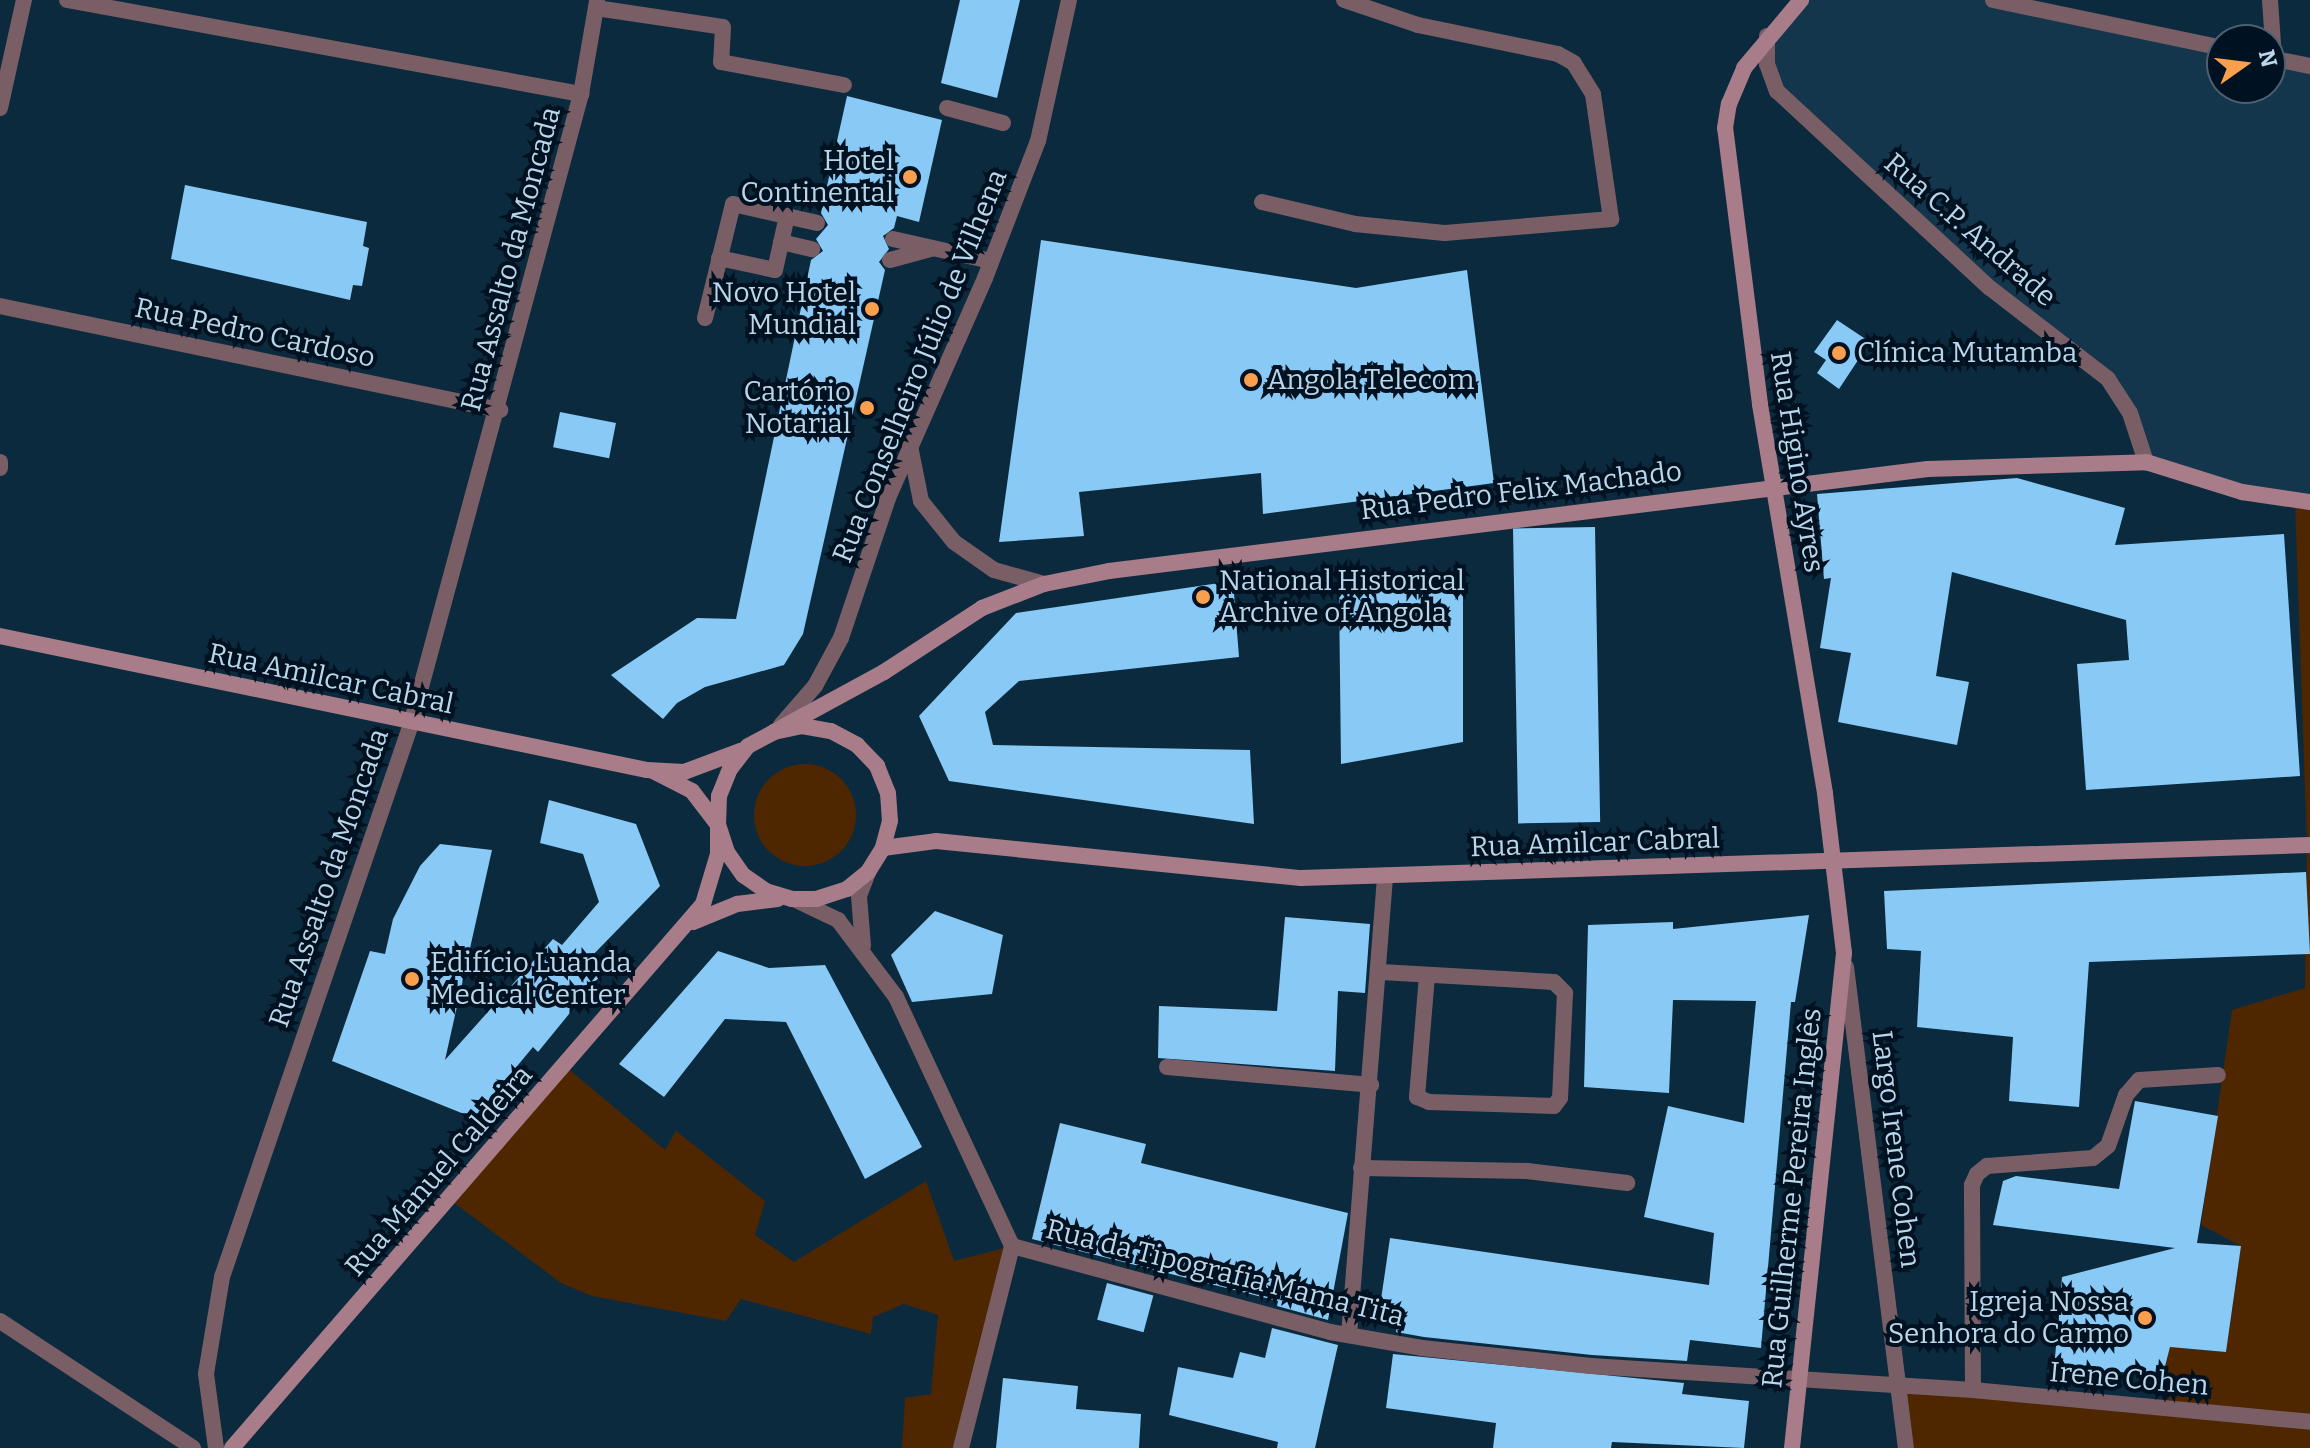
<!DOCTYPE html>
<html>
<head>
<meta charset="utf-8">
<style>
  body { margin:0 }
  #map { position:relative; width:2310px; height:1448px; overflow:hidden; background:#0c2a3d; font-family:Bitter,serif }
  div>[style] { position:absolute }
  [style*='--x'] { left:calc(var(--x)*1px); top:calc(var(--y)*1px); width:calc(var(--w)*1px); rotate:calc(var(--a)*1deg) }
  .built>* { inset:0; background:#13364c }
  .green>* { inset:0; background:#4e2700 }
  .round { border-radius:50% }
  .building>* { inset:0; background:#88c9f6; transform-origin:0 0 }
  .lane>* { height:16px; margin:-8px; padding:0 8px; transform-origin:8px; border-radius:8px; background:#7a5e66 }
  .street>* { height:16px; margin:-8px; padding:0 8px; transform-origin:8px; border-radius:8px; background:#7a5e66 }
  .secondary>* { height:16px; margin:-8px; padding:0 8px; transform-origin:8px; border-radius:8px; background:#a87d89 }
  .dots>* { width:22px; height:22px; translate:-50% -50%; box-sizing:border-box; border:4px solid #001221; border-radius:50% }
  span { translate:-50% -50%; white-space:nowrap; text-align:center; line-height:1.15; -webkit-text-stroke:8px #001221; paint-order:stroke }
  .poi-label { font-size:28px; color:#bad6eb }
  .right { translate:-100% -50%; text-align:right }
  .left { translate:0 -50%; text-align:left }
  .street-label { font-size:28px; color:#bad6eb }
  .north { position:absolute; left:2206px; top:24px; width:80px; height:80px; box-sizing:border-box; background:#001221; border:2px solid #4a6072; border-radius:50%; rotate:76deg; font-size:22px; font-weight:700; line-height:32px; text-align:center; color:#bad6eb }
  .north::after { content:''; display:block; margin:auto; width:28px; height:36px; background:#fa9f4e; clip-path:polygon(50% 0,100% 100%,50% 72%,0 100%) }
</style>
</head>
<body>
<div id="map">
  <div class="built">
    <i style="clip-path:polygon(1802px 0,1993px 0,2222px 48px,2222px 88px,2270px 88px,2270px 58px,2310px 66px,2310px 502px,2146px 462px,2122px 395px,1990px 288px,1777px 91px,1767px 36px)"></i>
  </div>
  <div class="green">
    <i style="clip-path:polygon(2295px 502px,2310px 502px,2310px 1448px,1906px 1448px,1899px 1388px,2168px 1408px,2163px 1374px,2170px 1347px,2226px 1352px,2241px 1246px,2201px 1225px,2232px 1010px,2305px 988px,2307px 845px)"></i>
    <i class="round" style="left:754px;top:764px;width:102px;height:102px"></i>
    <i style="clip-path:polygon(565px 1066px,665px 1150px,676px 1131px,765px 1201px,755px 1235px,794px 1262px,926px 1181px,954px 1261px,1012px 1246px,961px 1448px,902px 1448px,905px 1398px,931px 1394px,938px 1315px,904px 1304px,873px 1317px,871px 1334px,741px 1299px,726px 1321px,592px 1296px,561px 1283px,449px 1199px)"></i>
  </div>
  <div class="building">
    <i style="clip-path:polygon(960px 0,1020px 0,997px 98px,941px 83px)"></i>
    <i style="clip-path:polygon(847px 96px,942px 120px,919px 222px,897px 216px,894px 228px,883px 236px,889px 249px,879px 262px,885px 270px,803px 634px,784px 665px,705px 687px,677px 703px,663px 719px,611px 675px,697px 618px,736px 619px,811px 260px,823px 251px,816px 239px,828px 225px,821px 213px)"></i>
    <i style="clip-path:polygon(185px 185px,367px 222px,363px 246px,369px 248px,362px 286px,353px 285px,350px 300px,171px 259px)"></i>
    <i style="clip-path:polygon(1041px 240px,1356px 288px,1467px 270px,1494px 483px,1263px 514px,1261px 473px,1079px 492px,1084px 536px,999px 542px)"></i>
    <i style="clip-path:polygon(1837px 320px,1870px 342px,1839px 389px,1817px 373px,1826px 360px,1814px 352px)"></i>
    <i style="left:560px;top:412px;width:57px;height:36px;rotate:11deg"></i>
    <i style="clip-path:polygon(2017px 478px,2125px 508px,2115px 545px,2284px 534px,2300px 776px,2086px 790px,2077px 664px,2129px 660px,2126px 620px,1952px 572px,1936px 676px,1969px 682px,1957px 745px,1838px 722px,1851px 653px,1820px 648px,1831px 578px,1824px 579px,1817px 494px)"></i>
    <i style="left:1595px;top:527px;width:295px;height:82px;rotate:89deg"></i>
    <i style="clip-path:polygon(1233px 581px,1239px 657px,1019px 681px,985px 712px,993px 745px,1250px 750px,1254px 824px,949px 781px,919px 716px,1016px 613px)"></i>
    <i style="clip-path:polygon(1463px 587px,1463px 742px,1341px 764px,1339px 591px)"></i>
    <i style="clip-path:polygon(549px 800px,636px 824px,660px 886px,588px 960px,605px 970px,538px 1052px,533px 1047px,474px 1118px,332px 1061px,370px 951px,385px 954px,393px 919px,420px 866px,440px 844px,492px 850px,445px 1060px,553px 939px,562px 945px,599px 902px,583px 854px,540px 843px)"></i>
    <i style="clip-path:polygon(2306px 872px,2310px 954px,2089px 962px,2079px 1107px,2009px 1101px,2013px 1037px,1917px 1027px,1921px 951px,1887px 949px,1884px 891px)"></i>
    <i style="clip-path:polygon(935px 911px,1003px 935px,992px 994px,912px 1002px,891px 955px)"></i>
    <i style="clip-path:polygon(1809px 915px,1795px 1002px,1791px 1002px,1761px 1348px,1690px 1340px,1687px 1361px,1592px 1355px,1424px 1337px,1396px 1332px,1397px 1323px,1378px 1320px,1390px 1238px,1709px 1285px,1714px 1233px,1644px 1217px,1668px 1106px,1744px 1123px,1756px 1001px,1673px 1000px,1669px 1093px,1584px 1087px,1588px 925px,1673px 922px,1673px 929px)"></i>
    <i style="clip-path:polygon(1285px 917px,1370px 924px,1365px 993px,1338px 991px,1335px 1071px,1158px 1058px,1159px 1006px,1277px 1011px)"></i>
    <i style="clip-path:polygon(718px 951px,769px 968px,825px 965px,922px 1147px,865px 1179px,786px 1022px,725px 1019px,664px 1097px,619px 1064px)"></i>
    <i style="clip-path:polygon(2135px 1101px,2218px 1116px,2197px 1243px,2241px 1246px,2226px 1352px,2170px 1347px,2163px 1374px,2054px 1369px,2062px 1277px,2175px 1248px,1993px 1225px,2003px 1181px,2016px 1176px,2119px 1189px)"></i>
    <i style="clip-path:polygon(1060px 1123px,1146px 1144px,1141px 1163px,1348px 1213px,1328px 1320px,1277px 1306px,1278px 1301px,1032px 1239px)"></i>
    <i style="left:1107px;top:1283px;width:48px;height:38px;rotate:15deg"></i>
    <i style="clip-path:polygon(1272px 1328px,1338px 1345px,1315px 1448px,1277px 1448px,1278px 1442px,1169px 1415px,1178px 1367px,1233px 1378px,1240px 1352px,1265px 1358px)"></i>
    <i style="clip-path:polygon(1393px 1354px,1684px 1383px,1682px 1394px,1749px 1401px,1744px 1448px,1612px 1442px,1611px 1448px,1493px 1448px,1496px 1423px,1386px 1408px)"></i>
    <i style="clip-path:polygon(1003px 1378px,1078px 1386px,1076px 1409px,1141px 1414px,1139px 1448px,996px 1448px)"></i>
  </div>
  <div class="lane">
    <i style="--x:596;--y:8;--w:128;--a:8.5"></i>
    <i style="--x:723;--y:27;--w:35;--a:93"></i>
    <i style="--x:721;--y:62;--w:125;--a:10.6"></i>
    <i style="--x:581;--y:94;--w:94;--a:-80.2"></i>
    <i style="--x:947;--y:108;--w:58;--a:15"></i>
    <i style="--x:1262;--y:202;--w:96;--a:13.3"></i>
    <i style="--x:1355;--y:224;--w:90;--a:5.7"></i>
    <i style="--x:1445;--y:233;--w:167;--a:-4.8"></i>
    <i style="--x:1611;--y:219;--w:126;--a:-98.2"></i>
    <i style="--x:1593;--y:94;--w:36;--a:-122"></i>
    <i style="--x:1574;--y:63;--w:18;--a:-151"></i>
    <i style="--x:1558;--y:54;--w:143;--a:-168.3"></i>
    <i style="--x:1418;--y:25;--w:78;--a:-161.3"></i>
    <i style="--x:893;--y:239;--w:100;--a:12.7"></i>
    <i style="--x:781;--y:242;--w:32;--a:13"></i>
    <i style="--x:719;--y:258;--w:57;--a:12.1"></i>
    <i style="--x:775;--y:270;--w:55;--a:-77.5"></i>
    <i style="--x:890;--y:260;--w:42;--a:-15"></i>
    <i style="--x:705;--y:318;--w:117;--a:-76.2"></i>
    <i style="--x:733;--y:204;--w:86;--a:12.7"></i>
    <i style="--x:910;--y:446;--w:56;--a:78.7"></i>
    <i style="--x:921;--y:501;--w:53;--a:51.2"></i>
    <i style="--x:954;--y:542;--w:49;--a:35"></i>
    <i style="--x:994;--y:570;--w:52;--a:15.6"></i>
    <i style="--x:0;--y:462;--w:6;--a:90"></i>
    <i style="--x:1381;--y:972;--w:173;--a:3.3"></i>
    <i style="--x:1554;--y:982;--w:16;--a:45"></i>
    <i style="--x:1565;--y:993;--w:105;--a:92.7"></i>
    <i style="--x:1560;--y:1098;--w:10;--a:127"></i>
    <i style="--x:1554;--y:1106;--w:125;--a:-178.2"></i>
    <i style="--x:1429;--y:1102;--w:13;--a:-157"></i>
    <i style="--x:1417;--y:1097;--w:121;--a:-85.3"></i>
    <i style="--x:1167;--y:1067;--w:205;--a:5"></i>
    <i style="--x:1361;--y:1168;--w:166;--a:1"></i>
    <i style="--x:1527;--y:1171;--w:101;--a:6.8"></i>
    <i style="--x:1349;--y:1335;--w:461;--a:-85.5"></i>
    <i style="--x:1973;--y:1390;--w:205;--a:-90.3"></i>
    <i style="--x:1972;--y:1185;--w:12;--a:-66"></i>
    <i style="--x:1977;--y:1174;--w:13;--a:-39"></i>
    <i style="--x:1987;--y:1166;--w:106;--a:-4.3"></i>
    <i style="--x:2093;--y:1158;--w:19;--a:-39"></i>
    <i style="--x:2108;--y:1146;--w:54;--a:-70.6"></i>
    <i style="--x:2126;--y:1095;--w:20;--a:-49"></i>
    <i style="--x:2139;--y:1080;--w:79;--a:-3.6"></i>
  </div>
  <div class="street">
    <i style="--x:67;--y:0;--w:523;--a:10.36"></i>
    <i style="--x:581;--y:94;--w:653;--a:105.1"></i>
    <i style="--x:411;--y:724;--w:584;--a:108.87"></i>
    <i style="--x:222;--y:1277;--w:98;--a:99.4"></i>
    <i style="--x:206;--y:1374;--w:75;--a:82.3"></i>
    <i style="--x:1993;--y:0;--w:234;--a:11.8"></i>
    <i style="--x:2270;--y:0;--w:59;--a:86.1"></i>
    <i style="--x:1767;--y:36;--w:28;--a:90"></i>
    <i style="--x:1767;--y:64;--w:29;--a:70"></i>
    <i style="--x:1777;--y:91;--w:290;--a:42.8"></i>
    <i style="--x:1990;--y:288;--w:149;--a:37.6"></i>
    <i style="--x:2108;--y:379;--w:40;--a:57.1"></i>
    <i style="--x:2130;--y:413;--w:52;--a:71.9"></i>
    <i style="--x:2270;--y:58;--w:41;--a:11.3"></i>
    <i style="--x:0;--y:108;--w:111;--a:-77.5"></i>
    <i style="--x:0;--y:306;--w:511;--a:11.75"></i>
    <i style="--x:781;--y:725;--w:52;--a:-48.9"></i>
    <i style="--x:815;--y:686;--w:55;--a:-61.6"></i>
    <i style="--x:841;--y:638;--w:148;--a:-71.4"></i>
    <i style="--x:888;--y:498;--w:240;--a:-66.2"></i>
    <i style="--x:985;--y:278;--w:147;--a:-68.9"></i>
    <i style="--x:1038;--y:141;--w:144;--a:-77.6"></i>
    <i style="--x:796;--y:900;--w:47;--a:25.5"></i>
    <i style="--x:838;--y:920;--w:96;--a:53"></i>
    <i style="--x:896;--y:997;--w:275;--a:65"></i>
    <i style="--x:863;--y:946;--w:50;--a:-94.6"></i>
    <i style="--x:859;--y:896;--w:26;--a:-69"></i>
    <i style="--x:1846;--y:967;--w:485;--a:82.9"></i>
    <i style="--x:1012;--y:1246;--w:329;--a:15.1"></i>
    <i style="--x:1330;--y:1332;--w:93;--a:9.9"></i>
    <i style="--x:1422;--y:1348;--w:170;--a:6.1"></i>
    <i style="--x:1591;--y:1366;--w:383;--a:3.6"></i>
    <i style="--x:1973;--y:1390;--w:339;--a:5.4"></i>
    <i style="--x:0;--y:1321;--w:231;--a:33.3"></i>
    <i style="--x:961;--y:1448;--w:208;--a:-75.8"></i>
  </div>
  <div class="secondary">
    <i style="--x:0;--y:636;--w:661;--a:11.7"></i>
    <i style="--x:647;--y:770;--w:37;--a:3"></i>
    <i style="--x:684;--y:772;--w:60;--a:-20.6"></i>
    <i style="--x:774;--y:732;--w:29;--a:-12"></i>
    <i style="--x:802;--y:726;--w:29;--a:10"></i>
    <i style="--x:831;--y:731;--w:30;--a:28"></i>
    <i style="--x:857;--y:745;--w:29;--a:46"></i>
    <i style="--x:877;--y:766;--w:29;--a:68"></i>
    <i style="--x:888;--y:793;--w:28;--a:86"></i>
    <i style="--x:890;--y:821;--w:28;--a:105"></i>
    <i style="--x:883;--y:848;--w:28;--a:122"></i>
    <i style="--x:868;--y:872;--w:27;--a:141"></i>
    <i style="--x:847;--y:889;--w:32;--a:162"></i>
    <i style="--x:817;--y:899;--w:25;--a:180"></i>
    <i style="--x:792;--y:899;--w:27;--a:-163"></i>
    <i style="--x:766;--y:891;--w:28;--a:-145"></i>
    <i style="--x:743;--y:875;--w:28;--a:-125"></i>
    <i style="--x:727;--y:852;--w:28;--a:-108"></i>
    <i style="--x:718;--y:825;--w:29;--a:-88"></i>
    <i style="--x:719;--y:796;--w:29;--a:-68"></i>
    <i style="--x:730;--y:769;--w:29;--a:-52"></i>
    <i style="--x:748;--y:746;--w:30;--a:-28"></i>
    <i style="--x:774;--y:732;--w:35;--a:-29"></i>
    <i style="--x:805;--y:715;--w:90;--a:-28.6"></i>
    <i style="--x:884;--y:672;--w:117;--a:-33.1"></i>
    <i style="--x:982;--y:608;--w:66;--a:-21.2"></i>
    <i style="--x:1044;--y:584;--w:66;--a:-11.3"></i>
    <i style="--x:1109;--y:571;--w:825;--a:-7.1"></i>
    <i style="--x:1928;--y:469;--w:218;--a:-1.8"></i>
    <i style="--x:2146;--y:462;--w:101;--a:17.4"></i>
    <i style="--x:2242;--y:492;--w:69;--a:8.4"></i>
    <i style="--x:883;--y:848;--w:53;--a:-7.5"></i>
    <i style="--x:936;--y:841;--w:367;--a:5.8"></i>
    <i style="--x:1301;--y:878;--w:1010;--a:-1.87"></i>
    <i style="--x:693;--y:922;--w:48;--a:-22.2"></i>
    <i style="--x:737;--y:904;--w:41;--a:-7"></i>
    <i style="--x:232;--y:1448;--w:720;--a:-49.11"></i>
    <i style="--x:703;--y:904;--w:52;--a:-73.3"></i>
    <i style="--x:718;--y:854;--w:29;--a:-90"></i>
    <i style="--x:718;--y:825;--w:43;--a:-127.4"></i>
    <i style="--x:692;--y:791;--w:44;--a:-152.9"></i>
    <i style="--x:1792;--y:1448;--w:498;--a:-84"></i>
    <i style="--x:1844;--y:953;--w:161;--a:-96.8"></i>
    <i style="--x:1825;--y:793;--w:394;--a:-99.5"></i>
    <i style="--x:1760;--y:404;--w:278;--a:-97.2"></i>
    <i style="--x:1725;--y:128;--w:24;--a:-81"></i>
    <i style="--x:1729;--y:104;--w:39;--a:-67"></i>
    <i style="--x:1744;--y:68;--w:89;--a:-50"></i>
  </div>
  <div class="dots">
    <i style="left:910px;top:177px;background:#fa9f4e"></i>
    <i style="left:872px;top:309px;background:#fa9f4e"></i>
    <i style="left:1839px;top:353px;background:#fa9f4e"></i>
    <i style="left:1251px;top:380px;background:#fa9f4e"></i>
    <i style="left:867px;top:408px;background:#fa9f4e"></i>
    <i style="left:1203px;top:597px;background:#fa9f4e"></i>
    <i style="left:412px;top:979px;background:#fa9f4e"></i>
    <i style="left:2145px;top:1318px;background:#fa9f4e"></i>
  </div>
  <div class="poi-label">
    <span class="right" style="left:894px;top:177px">Hotel<br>Continental</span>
    <span class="right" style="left:856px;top:309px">Novo Hotel<br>Mundial</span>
    <span class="left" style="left:1857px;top:353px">Clínica Mutamba</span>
    <span class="left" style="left:1267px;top:380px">Angola Telecom</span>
    <span class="right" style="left:851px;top:408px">Cartório<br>Notarial</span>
    <span class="left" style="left:1219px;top:597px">National Historical<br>Archive of Angola</span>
    <span class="left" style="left:430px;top:979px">Edifício Luanda<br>Medical Center</span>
    <span class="right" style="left:2129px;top:1318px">Igreja Nossa<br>Senhora do Carmo</span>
  </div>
  <div class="street-label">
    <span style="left:1970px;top:230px;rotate:41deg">Rua C.P. Andrade</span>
    <span style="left:511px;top:259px;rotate:-75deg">Rua Assalto da Moncada</span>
    <span style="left:255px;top:333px;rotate:12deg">Rua Pedro Cardoso</span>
    <span style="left:920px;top:366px;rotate:-68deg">Rua Conselheiro Júlio de Vilhena</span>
    <span style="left:1797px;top:462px;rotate:81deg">Rua Higino Ayres</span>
    <span style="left:1521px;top:491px;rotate:-7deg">Rua Pedro Felix Machado</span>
    <span style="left:331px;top:679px;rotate:12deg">Rua Amilcar Cabral</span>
    <span style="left:1595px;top:843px;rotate:-2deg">Rua Amilcar Cabral</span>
    <span style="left:329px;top:878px;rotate:-71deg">Rua Assalto da Moncada</span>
    <span style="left:1896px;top:1149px;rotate:83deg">Largo Irene Cohen</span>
    <span style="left:439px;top:1171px;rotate:-49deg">Rua Manuel Caldeira</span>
    <span style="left:1792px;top:1198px;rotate:-84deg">Rua Guilherme Pereira Inglês</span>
    <span style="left:1225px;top:1273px;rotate:14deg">Rua da Tipografia Mama Tita</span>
    <span style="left:2129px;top:1379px;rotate:5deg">Irene Cohen</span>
  </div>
  <div class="north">N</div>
</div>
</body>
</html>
